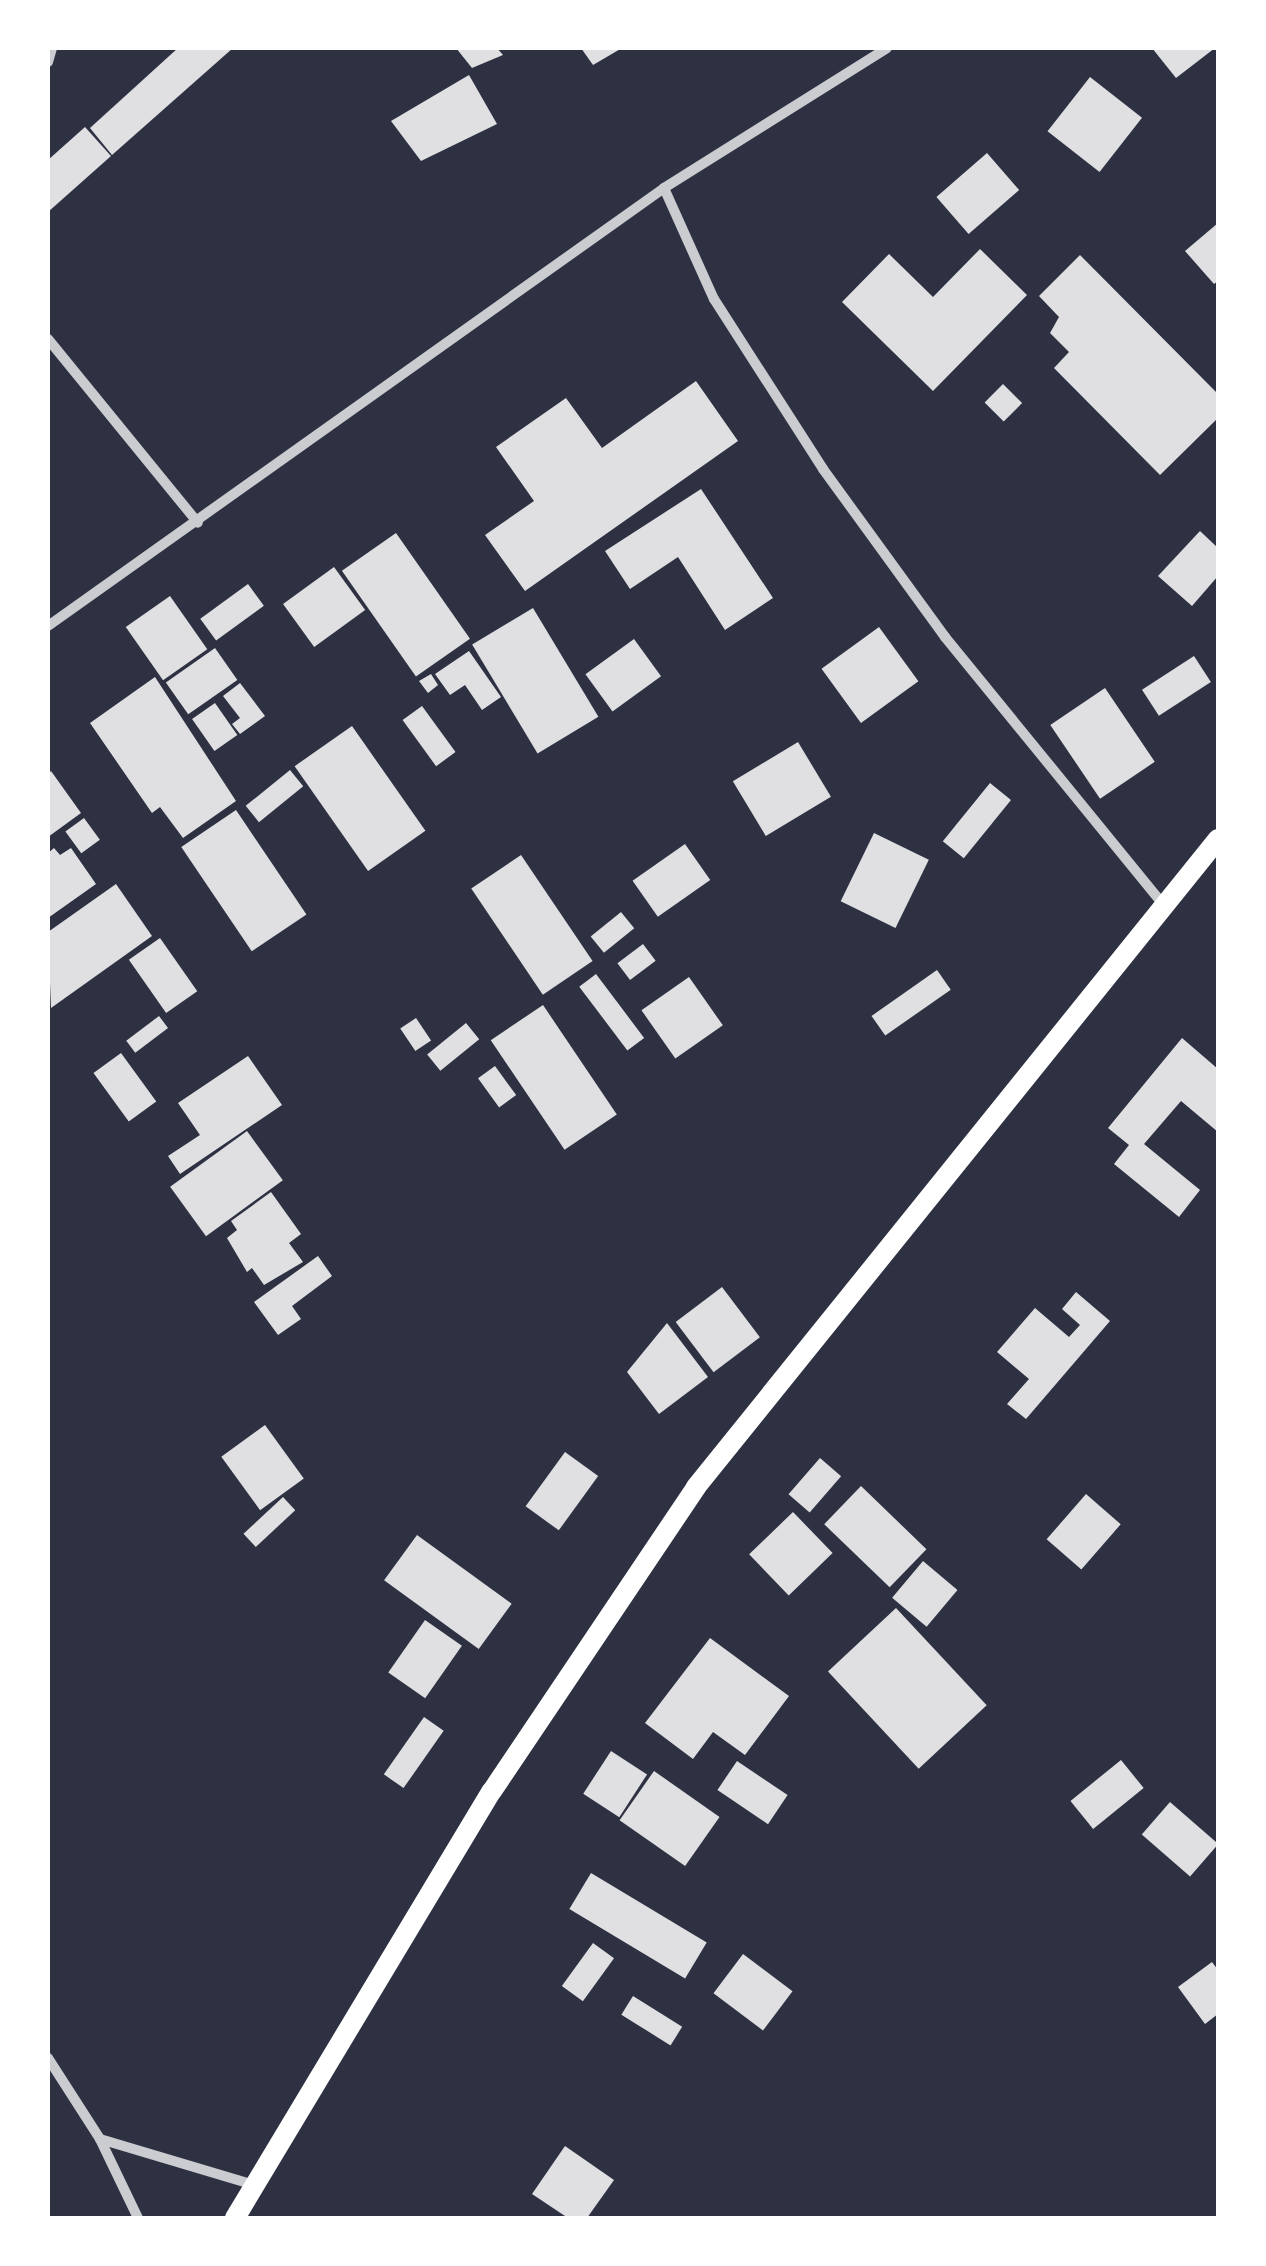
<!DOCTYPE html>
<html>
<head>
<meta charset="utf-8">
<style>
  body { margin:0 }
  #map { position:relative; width:1266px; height:2266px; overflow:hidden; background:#2d3142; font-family:"Nunito Sans",sans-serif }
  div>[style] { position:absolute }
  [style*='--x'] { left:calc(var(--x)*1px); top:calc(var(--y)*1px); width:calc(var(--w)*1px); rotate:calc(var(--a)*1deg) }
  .building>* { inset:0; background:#e0e0e3; transform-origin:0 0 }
  .minor>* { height:10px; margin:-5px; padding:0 5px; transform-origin:5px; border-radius:5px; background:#caccd0 }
  .secondary>* { height:20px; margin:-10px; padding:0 10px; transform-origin:10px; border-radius:10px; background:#fff }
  span { translate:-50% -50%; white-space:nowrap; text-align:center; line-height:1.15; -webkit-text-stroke:10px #fff; paint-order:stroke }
  .frame { position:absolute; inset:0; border:50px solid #fff; pointer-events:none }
</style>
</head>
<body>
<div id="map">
  <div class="building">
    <i style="clip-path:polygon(178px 48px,233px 48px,112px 155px,90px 128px)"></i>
    <i style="clip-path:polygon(456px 48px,497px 48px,503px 55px,472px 68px)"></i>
    <i style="clip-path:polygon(581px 48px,622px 48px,593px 65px)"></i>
    <i style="clip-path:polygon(1152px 48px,1215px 48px,1176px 78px)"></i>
    <i style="clip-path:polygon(469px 75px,497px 124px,421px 161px,391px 121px)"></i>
    <i style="left:1090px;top:77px;width:66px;height:69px;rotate:38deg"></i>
    <i style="clip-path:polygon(85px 127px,111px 156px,48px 212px,48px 160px)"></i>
    <i style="left:987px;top:153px;width:49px;height:67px;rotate:49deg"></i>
    <i style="clip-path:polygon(1218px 223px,1218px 281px,1214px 284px,1185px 251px)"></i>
    <i style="clip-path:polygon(980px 249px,1027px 295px,933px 391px,842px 302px,889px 254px,933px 297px)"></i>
    <i style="clip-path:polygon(1080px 255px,1218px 394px,1218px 418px,1160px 475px,1054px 368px,1069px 352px,1050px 333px,1059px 317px,1039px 296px)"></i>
    <i style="clip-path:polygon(696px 381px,738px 441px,525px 591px,485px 535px,534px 501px,496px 447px,566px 398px,602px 448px)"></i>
    <i style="left:1003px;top:384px;width:27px;height:26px;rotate:45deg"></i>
    <i style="clip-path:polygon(701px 489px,773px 598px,725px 630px,678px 557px,630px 589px,605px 551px)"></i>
    <i style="clip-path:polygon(1200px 531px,1218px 548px,1218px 576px,1192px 606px,1158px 576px)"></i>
    <i style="left:396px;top:533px;width:129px;height:66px;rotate:55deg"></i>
    <i style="left:334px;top:567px;width:53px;height:63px;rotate:54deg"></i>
    <i style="left:248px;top:584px;width:27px;height:59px;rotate:54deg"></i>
    <i style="left:170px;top:596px;width:65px;height:54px;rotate:55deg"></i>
    <i style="left:533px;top:608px;width:127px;height:71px;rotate:59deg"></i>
    <i style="left:879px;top:627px;width:67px;height:71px;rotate:54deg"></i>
    <i style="left:634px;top:639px;width:46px;height:60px;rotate:54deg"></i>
    <i style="left:215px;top:648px;width:39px;height:60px;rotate:55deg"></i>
    <i style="clip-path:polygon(469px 651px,501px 697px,482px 710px,465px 685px,450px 695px,435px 674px)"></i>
    <i style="left:1194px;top:656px;width:31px;height:62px;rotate:57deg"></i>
    <i style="clip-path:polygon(431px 674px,438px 685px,428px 693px,419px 681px)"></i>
    <i style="clip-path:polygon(155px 677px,236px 801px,183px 838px,160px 807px,152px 813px,90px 723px)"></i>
    <i style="clip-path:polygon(240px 683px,265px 716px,240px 734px,232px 724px,240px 718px,223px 696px)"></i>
    <i style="left:1105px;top:688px;width:89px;height:66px;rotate:56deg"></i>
    <i style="left:215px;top:703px;width:39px;height:28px;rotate:55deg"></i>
    <i style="left:422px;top:706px;width:57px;height:24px;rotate:54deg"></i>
    <i style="left:352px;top:726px;width:128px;height:70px;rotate:55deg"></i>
    <i style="left:798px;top:742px;width:64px;height:76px;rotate:59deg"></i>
    <i style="left:290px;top:770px;width:21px;height:57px;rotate:51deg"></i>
    <i style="clip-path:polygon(51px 771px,81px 813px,48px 837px,48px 774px)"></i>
    <i style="left:990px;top:783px;width:27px;height:75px;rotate:39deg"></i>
    <i style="left:236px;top:810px;width:126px;height:66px;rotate:56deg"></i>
    <i style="left:84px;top:818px;width:27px;height:23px;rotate:54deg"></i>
    <i style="left:874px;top:833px;width:61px;height:76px;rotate:26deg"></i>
    <i style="left:685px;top:844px;width:44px;height:64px;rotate:55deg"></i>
    <i style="clip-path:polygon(54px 848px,60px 855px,71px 848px,96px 884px,48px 918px,48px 853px)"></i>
    <i style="left:521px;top:855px;width:128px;height:60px;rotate:56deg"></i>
    <i style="clip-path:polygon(116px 884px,152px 936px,51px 1008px,48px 932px)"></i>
    <i style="left:621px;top:912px;width:21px;height:39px;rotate:51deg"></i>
    <i style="left:160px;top:938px;width:65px;height:38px;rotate:55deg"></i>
    <i style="left:643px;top:944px;width:21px;height:32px;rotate:53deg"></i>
    <i style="left:937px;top:970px;width:24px;height:80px;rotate:55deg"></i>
    <i style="left:596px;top:974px;width:80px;height:21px;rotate:53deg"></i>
    <i style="left:689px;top:977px;width:59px;height:58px;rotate:55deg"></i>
    <i style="left:543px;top:1005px;width:132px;height:63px;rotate:56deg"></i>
    <i style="left:159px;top:1016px;width:15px;height:41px;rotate:53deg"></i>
    <i style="left:416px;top:1018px;width:27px;height:19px;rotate:56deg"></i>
    <i style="left:466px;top:1023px;width:21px;height:50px;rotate:51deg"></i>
    <i style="clip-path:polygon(1182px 1038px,1218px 1069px,1218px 1132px,1181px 1101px,1144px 1144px,1200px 1190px,1179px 1217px,1114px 1164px,1129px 1145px,1108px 1128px)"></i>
    <i style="left:121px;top:1053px;width:60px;height:34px;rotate:54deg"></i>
    <i style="clip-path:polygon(248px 1056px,282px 1105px,180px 1174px,168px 1156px,200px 1135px,178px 1103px)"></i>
    <i style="left:495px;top:1066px;width:36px;height:21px;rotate:54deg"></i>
    <i style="left:247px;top:1131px;width:61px;height:95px;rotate:54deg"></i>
    <i style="clip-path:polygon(271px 1192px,301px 1234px,289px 1243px,303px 1262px,264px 1285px,252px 1268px,247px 1272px,227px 1238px,237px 1230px,231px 1221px)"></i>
    <i style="clip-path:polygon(318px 1256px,332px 1276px,292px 1306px,301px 1319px,278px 1335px,254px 1302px)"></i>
    <i style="left:722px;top:1287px;width:63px;height:58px;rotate:53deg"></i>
    <i style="clip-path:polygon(1076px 1292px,1110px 1321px,1026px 1419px,1007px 1404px,1029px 1379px,997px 1352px,1035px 1308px,1069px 1337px,1080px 1325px,1062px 1309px)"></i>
    <i style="clip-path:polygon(667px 1323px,708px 1377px,659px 1414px,627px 1372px)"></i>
    <i style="left:265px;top:1425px;width:66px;height:54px;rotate:54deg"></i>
    <i style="left:565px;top:1452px;width:41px;height:67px;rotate:36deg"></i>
    <i style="left:820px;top:1458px;width:28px;height:48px;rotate:41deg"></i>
    <i style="left:861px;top:1486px;width:91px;height:53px;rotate:44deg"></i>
    <i style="left:1086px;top:1494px;width:46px;height:60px;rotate:41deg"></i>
    <i style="left:283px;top:1497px;width:18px;height:54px;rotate:47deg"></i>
    <i style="left:793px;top:1512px;width:57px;height:61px;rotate:46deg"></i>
    <i style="left:417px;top:1535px;width:117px;height:56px;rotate:36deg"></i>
    <i style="left:923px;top:1561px;width:45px;height:48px;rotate:40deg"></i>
    <i style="left:896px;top:1608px;width:133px;height:93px;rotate:47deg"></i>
    <i style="left:425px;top:1620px;width:45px;height:64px;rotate:35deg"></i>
    <i style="clip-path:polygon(710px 1638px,789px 1696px,745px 1755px,713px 1732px,693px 1759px,645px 1723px)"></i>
    <i style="left:424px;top:1717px;width:24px;height:70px;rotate:35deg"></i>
    <i style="left:611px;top:1751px;width:43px;height:51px;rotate:33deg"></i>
    <i style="left:1121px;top:1760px;width:36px;height:65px;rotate:51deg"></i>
    <i style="left:737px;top:1761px;width:61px;height:35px;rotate:34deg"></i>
    <i style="left:654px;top:1771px;width:80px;height:60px;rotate:35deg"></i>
    <i style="left:1170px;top:1802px;width:64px;height:43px;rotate:41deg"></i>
    <i style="left:591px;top:1873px;width:135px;height:42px;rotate:31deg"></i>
    <i style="left:593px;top:1943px;width:26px;height:53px;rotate:36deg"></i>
    <i style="left:743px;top:1954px;width:62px;height:49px;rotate:37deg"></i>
    <i style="clip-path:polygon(1212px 1962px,1218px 1970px,1218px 2014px,1205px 2024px,1178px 1987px)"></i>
    <i style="left:633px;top:1996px;width:58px;height:22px;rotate:32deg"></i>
    <i style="clip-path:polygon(565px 2146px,614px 2180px,587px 2218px,568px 2218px,532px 2194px)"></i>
  </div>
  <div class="minor">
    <i style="--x:48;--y:62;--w:15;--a:-74"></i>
    <i style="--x:664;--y:188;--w:122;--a:65.8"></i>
    <i style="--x:714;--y:299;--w:202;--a:57.3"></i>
    <i style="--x:823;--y:469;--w:208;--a:54"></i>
    <i style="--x:945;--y:637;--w:345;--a:50.8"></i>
    <i style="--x:48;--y:339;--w:237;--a:50.8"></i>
    <i style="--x:48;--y:626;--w:756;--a:-35.41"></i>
    <i style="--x:664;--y:188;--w:263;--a:-32.1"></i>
    <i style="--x:48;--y:2058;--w:96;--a:57.3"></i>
    <i style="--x:100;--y:2139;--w:88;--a:64.3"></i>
    <i style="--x:100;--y:2139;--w:161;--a:16.6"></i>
  </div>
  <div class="secondary">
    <i style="--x:235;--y:2218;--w:498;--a:-59"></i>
    <i style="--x:492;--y:1791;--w:366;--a:-56.1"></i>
    <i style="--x:696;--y:1487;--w:832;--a:-51.15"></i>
  </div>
  <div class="frame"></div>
</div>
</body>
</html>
